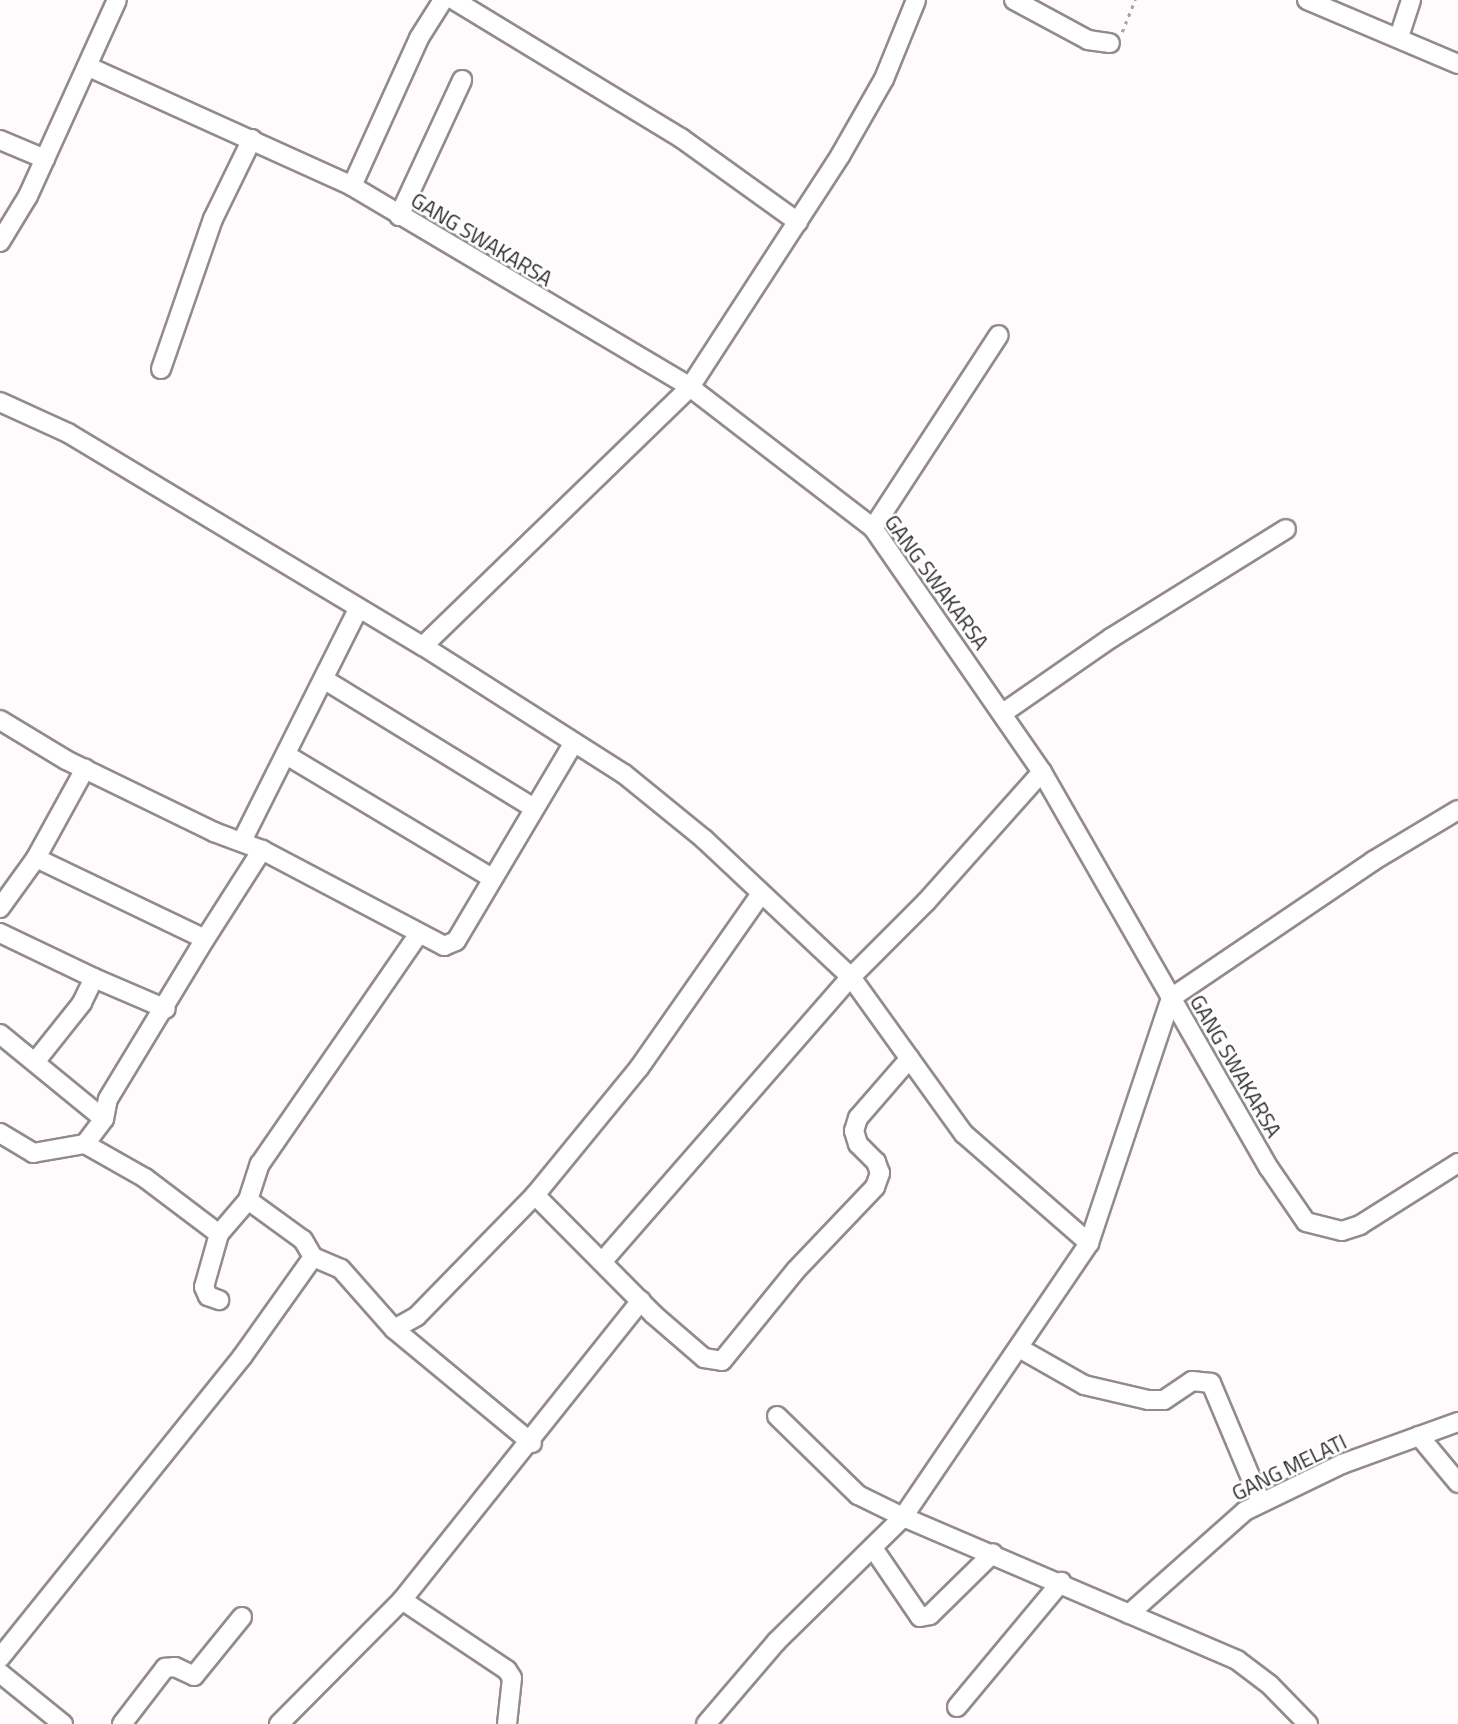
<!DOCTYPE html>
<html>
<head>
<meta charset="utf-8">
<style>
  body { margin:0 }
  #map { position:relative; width:1458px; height:1724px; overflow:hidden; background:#fffafb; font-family:"Titillium Web",sans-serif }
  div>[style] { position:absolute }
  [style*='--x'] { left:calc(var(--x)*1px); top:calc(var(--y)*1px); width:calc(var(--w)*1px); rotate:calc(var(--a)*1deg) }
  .path>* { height:2.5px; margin-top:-1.25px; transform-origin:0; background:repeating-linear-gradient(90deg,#a7a3a4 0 3.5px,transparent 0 8.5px) }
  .roads { filter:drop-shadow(2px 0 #928b8c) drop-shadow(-2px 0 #928b8c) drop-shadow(0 2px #928b8c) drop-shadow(0 -2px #928b8c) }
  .minor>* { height:18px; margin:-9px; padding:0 9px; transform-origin:9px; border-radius:9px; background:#fff }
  span { translate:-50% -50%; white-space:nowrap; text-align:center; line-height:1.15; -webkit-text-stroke:5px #fff; paint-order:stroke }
  .street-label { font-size:21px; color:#2d2a2b }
</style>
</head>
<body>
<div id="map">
  <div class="path">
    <i style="--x:1122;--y:32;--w:35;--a:-68"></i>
  </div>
  <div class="roads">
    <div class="minor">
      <i style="--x:454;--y:0;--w:266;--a:31.3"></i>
      <i style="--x:681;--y:138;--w:144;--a:35.7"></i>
      <i style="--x:1014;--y:0;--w:84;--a:28.4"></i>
      <i style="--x:1088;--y:40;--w:22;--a:8"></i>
      <i style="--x:1307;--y:0;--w:164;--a:23"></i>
      <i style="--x:1399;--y:37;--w:39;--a:-72"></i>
      <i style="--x:89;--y:67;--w:289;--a:24.3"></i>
      <i style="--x:352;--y:186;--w:393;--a:30.7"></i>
      <i style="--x:690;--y:387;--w:231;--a:37.6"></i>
      <i style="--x:873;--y:528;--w:297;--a:55.3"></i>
      <i style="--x:1042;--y:772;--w:456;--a:60.2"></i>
      <i style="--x:1269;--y:1168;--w:65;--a:55.6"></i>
      <i style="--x:1306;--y:1222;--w:37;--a:14"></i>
      <i style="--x:1342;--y:1231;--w:19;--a:-18"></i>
      <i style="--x:1360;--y:1225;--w:116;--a:-32.3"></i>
      <i style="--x:0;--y:140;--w:49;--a:22.9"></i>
      <i style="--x:352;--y:186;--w:162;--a:-65.6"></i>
      <i style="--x:419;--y:38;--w:45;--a:-57.7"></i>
      <i style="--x:399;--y:216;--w:150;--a:-65.1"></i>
      <i style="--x:0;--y:242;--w:54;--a:-58.7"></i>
      <i style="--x:28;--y:196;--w:215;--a:-65.6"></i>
      <i style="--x:161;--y:369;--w:159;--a:-70.9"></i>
      <i style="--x:213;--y:219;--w:89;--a:-64"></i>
      <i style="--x:0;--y:402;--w:75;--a:24.5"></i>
      <i style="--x:68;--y:433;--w:414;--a:31"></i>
      <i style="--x:423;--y:646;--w:238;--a:32.5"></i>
      <i style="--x:624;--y:774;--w:103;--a:39.1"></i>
      <i style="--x:704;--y:839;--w:202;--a:43.2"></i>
      <i style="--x:851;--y:977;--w:193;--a:54.3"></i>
      <i style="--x:964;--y:1134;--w:166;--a:41.1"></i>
      <i style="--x:873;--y:528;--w:230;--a:-56.9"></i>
      <i style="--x:423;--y:646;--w:372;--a:-44.1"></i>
      <i style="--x:690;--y:387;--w:275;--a:-57"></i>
      <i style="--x:840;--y:156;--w:89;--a:-60.3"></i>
      <i style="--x:884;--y:79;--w:85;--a:-67.9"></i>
      <i style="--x:325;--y:680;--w:245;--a:31.5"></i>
      <i style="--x:1003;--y:713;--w:131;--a:-34.8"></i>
      <i style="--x:1111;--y:638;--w:206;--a:-31.9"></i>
      <i style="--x:0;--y:720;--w:77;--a:31.2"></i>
      <i style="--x:66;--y:760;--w:165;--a:25.9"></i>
      <i style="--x:214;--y:832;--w:51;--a:20.6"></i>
      <i style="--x:262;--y:850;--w:206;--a:27.8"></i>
      <i style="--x:444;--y:946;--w:13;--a:-23"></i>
      <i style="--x:456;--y:941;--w:229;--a:-59.3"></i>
      <i style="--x:288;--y:756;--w:238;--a:30.9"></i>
      <i style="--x:242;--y:841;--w:259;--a:-63.4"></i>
      <i style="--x:36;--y:858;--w:187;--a:25.6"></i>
      <i style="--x:205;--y:939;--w:106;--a:-57.4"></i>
      <i style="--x:0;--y:908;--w:62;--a:-54.2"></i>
      <i style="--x:36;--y:858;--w:102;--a:-61.2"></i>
      <i style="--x:0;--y:933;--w:104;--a:25.6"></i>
      <i style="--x:94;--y:978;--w:28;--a:116"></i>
      <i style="--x:82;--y:1003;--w:75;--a:128.5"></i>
      <i style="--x:94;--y:978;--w:78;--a:23.3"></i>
      <i style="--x:0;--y:1034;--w:134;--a:39.3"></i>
      <i style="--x:0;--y:1133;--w:39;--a:31"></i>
      <i style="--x:33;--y:1153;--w:53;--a:-9.8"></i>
      <i style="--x:85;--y:1144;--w:31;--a:-53"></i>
      <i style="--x:104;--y:1119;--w:20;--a:-79"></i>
      <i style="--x:108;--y:1099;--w:187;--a:-58.8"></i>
      <i style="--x:85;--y:1144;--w:69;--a:29.5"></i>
      <i style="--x:145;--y:1178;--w:93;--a:37.1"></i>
      <i style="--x:219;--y:1234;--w:45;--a:-49.5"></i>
      <i style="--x:535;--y:1195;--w:168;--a:45.2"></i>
      <i style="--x:653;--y:1314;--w:67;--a:40.8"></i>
      <i style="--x:704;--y:1358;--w:18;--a:9"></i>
      <i style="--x:722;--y:1361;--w:117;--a:-50.9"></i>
      <i style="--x:796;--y:1270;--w:115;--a:-46.4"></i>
      <i style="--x:875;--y:1187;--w:15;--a:-70"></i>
      <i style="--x:880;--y:1173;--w:12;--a:-110"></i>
      <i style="--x:876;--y:1162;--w:25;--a:-135"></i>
      <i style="--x:858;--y:1144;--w:14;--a:-107"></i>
      <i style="--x:854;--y:1131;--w:14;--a:-73"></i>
      <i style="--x:858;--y:1118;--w:79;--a:-49.1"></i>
      <i style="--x:219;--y:1234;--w:55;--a:105.8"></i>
      <i style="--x:204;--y:1287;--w:10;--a:66"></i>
      <i style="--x:208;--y:1296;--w:12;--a:20"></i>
      <i style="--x:313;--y:1257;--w:30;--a:23"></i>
      <i style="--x:341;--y:1269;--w:80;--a:48.5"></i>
      <i style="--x:394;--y:1329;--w:26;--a:-29"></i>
      <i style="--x:417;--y:1316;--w:169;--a:-45.7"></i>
      <i style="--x:535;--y:1195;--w:164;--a:-50.7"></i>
      <i style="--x:639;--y:1068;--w:213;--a:-55"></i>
      <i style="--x:602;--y:1262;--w:378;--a:-48.9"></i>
      <i style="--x:851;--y:977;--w:106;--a:-45"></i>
      <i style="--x:926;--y:902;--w:174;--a:-48.3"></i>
      <i style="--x:394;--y:1329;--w:179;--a:39.6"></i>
      <i style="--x:1019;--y:1348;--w:75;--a:29.6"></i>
      <i style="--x:1084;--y:1385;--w:66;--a:13.2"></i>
      <i style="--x:1148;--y:1400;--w:16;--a:0"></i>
      <i style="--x:1164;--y:1400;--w:34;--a:-34"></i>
      <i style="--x:1192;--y:1381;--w:19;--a:6"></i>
      <i style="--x:1211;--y:1383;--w:129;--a:67.2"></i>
      <i style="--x:1419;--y:1436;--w:61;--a:50.3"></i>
      <i style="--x:873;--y:1548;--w:83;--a:55.7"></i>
      <i style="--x:920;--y:1617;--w:10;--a:-11"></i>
      <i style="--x:930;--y:1615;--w:88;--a:-44.5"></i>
      <i style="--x:402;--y:1600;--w:126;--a:33.7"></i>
      <i style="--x:507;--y:1670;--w:9;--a:58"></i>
      <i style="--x:512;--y:1678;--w:46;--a:96.2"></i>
      <i style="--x:1129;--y:1614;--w:155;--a:-41.6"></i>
      <i style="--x:1245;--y:1511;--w:108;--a:-25.9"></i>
      <i style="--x:1342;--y:1464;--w:123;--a:-19.9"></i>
      <i style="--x:0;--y:1658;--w:386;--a:-51.2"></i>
      <i style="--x:242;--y:1357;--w:123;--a:-54.6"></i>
      <i style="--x:313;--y:1257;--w:20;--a:-120"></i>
      <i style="--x:303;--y:1240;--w:68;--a:-144"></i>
      <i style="--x:248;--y:1200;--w:38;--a:-72"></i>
      <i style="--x:260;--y:1164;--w:278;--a:-55.4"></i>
      <i style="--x:0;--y:1673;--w:81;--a:39"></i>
      <i style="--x:957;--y:1707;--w:163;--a:-50.2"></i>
      <i style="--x:122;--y:1724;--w:71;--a:-52.5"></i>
      <i style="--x:165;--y:1668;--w:10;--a:-6"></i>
      <i style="--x:175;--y:1667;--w:21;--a:25"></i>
      <i style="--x:194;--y:1676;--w:76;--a:-50.9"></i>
      <i style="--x:279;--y:1724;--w:175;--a:-45.2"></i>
      <i style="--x:402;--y:1600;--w:383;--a:-51.4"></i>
      <i style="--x:706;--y:1724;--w:108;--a:-49.5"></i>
      <i style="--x:776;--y:1642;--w:178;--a:-44.5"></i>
      <i style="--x:903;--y:1517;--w:50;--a:-153.9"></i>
      <i style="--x:858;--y:1495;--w:113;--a:-135.7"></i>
      <i style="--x:1308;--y:1724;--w:54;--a:-134.3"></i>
      <i style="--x:1270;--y:1685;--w:41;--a:-142.9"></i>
      <i style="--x:1237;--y:1660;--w:363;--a:-156.8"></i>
      <i style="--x:903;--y:1517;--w:331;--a:-55.8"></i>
      <i style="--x:1089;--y:1243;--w:258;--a:-71.5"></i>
      <i style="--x:1171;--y:998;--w:244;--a:-34.1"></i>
      <i style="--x:1373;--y:861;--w:99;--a:-31"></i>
    </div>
  </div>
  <div class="street-label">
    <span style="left:482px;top:239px;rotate:31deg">GANG SWAKARSA</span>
    <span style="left:937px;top:582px;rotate:54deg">GANG SWAKARSA</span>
    <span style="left:1236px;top:1066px;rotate:60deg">GANG SWAKARSA</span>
    <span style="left:1289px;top:1467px;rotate:-26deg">GANG MELATI</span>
  </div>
</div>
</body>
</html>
